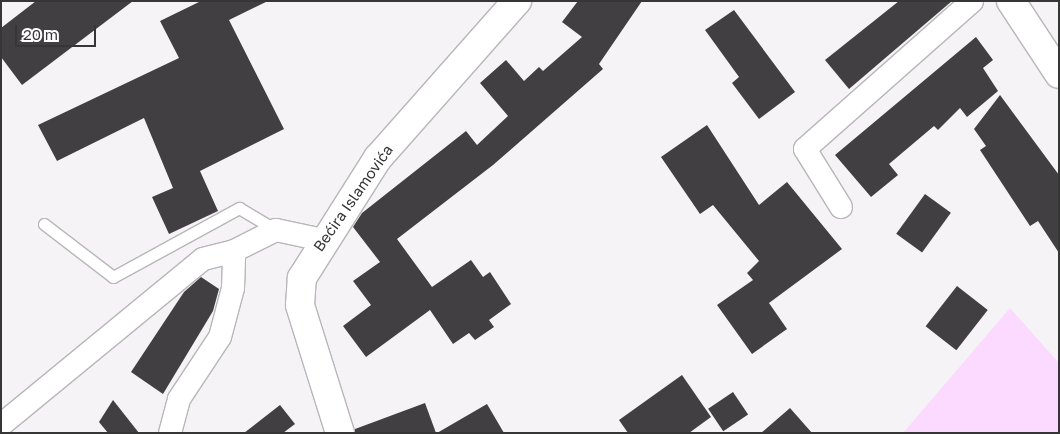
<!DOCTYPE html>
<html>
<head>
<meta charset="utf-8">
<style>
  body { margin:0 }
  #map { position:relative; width:1060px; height:434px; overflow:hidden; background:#f6f3f6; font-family:"Golos Text",sans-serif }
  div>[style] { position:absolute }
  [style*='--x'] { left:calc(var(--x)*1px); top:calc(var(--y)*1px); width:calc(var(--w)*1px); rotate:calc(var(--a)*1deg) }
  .green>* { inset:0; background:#fcd9ff }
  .building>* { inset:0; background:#413f41; transform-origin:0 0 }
  .roads { filter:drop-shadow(1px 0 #b8b6b9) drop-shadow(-1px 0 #b8b6b9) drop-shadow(0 1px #b8b6b9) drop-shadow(0 -1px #b8b6b9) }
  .service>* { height:11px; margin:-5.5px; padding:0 5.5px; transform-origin:5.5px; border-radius:5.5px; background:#fff }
  .minor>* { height:22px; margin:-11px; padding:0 11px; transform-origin:11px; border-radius:11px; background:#fff }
  .tertiary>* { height:28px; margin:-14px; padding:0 14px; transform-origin:14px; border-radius:14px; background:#fff }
  .primary>* { height:28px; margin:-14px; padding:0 14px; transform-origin:14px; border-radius:14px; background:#fff }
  span { translate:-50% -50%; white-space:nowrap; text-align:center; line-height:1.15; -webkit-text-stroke:5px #fff; paint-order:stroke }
  .street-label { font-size:15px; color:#373637 }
  .frame { position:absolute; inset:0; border:2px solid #373637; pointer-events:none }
  .scale { position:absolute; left:15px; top:25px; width:81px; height:22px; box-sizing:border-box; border:2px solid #373637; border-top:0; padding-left:6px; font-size:15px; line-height:18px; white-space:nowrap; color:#373637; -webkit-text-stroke:4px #fff; paint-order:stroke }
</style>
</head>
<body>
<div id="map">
  <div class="green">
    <i style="clip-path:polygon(1010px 308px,1059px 363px,1059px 433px,903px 433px)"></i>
  </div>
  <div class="building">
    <i style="clip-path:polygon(36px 1px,133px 1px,22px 85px,1px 57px,1px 28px)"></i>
    <i style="clip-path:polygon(201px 1px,268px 1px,229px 20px,284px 129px,200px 171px,218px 211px,169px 234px,152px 197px,173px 188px,144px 118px,57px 161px,38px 125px,179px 58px,160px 21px)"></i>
    <i style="clip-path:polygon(578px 1px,642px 1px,599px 64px,603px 69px,493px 165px,397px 239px,432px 287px,471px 260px,483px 277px,490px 272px,511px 304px,489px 320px,494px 327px,475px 340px,469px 333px,453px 344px,430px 310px,366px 357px,343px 326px,371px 305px,353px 281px,380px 262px,353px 227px,362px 213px,466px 131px,477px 145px,508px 116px,480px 83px,506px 60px,524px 81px,539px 67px,543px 71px,582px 37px,562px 22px)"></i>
    <i style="clip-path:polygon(899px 1px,952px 1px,849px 89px,825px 60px)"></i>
    <i style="clip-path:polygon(734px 10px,795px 92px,759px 119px,732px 83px,739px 77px,705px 30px)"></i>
    <i style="clip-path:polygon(976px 37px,993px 60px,983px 68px,998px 91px,967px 117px,960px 108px,938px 130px,934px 126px,889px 164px,898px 175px,871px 197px,835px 155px)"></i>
    <i style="clip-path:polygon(1000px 95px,1059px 175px,1059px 253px,1038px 221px,1030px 226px,980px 150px,986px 146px,974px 129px)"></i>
    <i style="clip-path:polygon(707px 125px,759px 205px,787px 182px,842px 249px,769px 303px,787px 329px,752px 354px,717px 305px,753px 280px,747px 273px,759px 261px,713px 205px,700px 214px,661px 157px)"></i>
    <i style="left:925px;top:194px;width:32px;height:49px;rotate:36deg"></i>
    <i style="clip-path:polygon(201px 277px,219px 289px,213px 311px,163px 394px,131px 372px,184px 292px)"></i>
    <i style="left:957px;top:286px;width:39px;height:51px;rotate:38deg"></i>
    <i style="clip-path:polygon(682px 375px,711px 417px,689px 433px,628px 433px,619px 420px)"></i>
    <i style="left:733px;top:392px;width:27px;height:30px;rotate:56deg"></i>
    <i style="clip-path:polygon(113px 400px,139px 433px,108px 433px,99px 422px)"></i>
    <i style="clip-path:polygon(425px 403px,436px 433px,355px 433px,355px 429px)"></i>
    <i style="clip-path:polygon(487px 404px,504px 433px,437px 433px)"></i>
    <i style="clip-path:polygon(280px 405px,295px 424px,283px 433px,244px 433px)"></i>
    <i style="clip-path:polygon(790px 408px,812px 433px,761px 433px)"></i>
  </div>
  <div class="roads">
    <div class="service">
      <i style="--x:44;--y:224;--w:87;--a:37.5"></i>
      <i style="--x:113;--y:277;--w:144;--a:-28.7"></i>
      <i style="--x:239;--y:208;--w:43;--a:30.7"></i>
    </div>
    <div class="minor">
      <i style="--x:841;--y:207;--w:68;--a:-121.8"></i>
      <i style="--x:805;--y:149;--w:223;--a:-41.5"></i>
      <i style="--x:1;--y:425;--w:261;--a:-39.4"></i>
      <i style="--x:203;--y:259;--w:32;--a:-14"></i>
      <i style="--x:234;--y:251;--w:47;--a:-26.6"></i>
      <i style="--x:276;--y:230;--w:48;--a:12"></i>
      <i style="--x:170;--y:433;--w:35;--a:-75"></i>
      <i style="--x:179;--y:399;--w:74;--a:-56.5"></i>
      <i style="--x:220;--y:337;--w:51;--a:-75.1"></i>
      <i style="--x:233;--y:288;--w:37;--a:-88"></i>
    </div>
    <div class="tertiary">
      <i style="--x:340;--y:433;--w:134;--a:-107.4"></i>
      <i style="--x:300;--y:305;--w:27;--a:-86"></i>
      <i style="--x:302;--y:278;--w:142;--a:-57.7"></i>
      <i style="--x:378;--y:158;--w:210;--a:-48.5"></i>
    </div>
    <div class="primary">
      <i style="--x:1011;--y:1;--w:87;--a:56.7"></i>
    </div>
  </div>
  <div class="street-label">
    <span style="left:353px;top:198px;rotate:-55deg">Bećira Islamovića</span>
  </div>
  <div class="frame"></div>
  <div class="scale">20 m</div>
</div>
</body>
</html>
